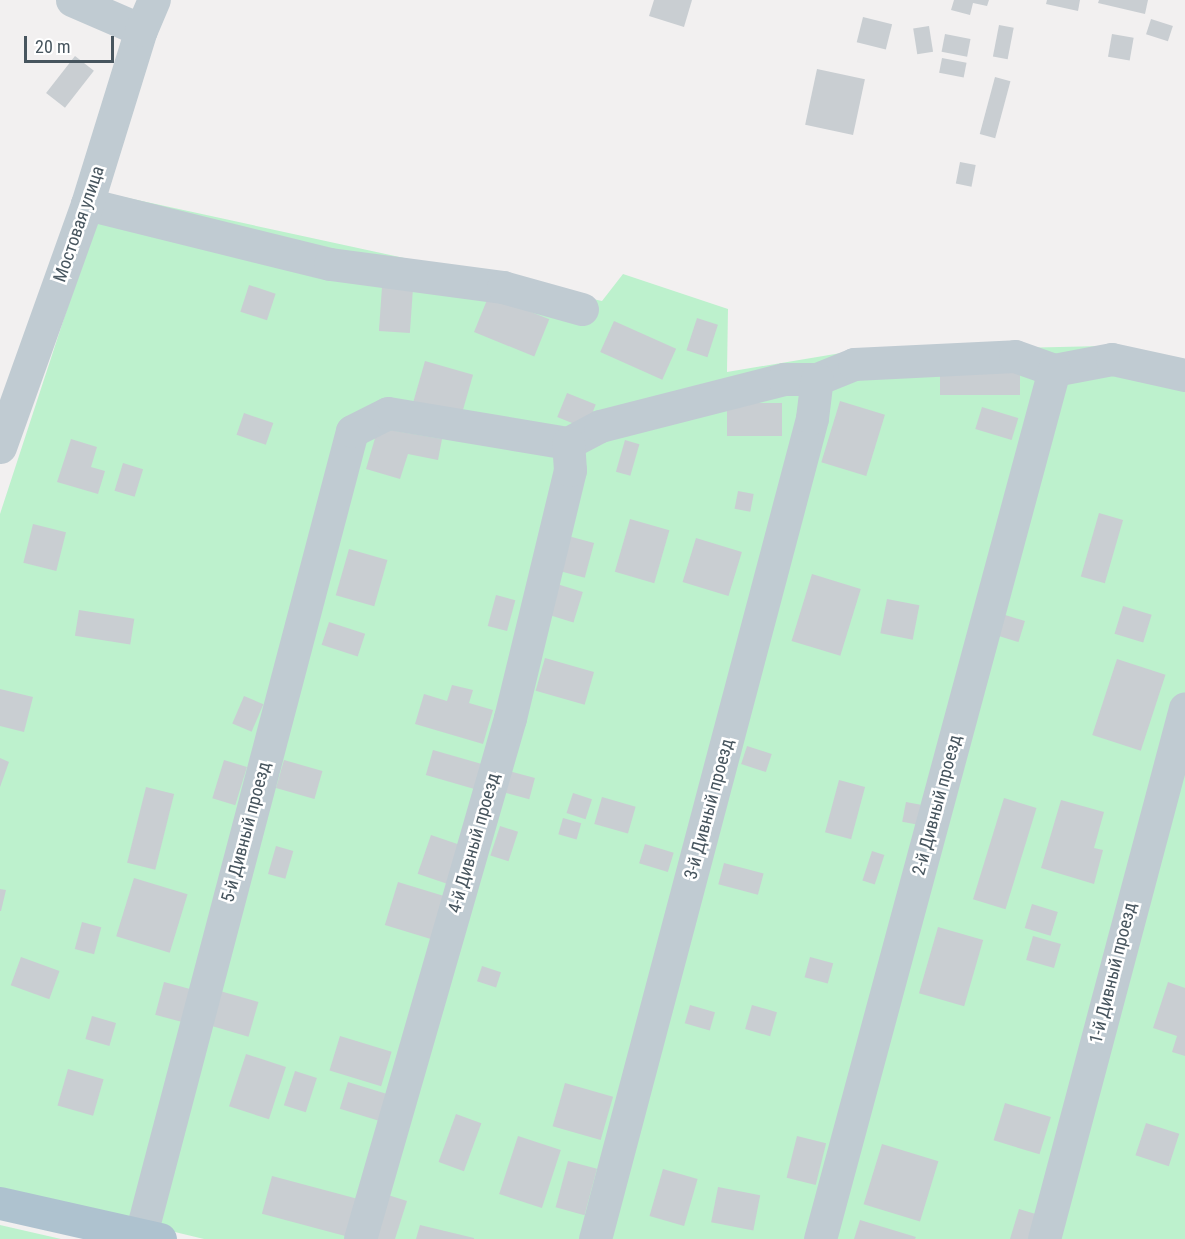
<!DOCTYPE html>
<html>
<head>
<meta charset="utf-8">
<style>
  body { margin:0 }
  #map { position:relative; width:1185px; height:1239px; overflow:hidden; background:#f2f0f0; font-family:"Roboto Condensed",sans-serif }
  div>[style] { position:absolute }
  [style*='--x'] { left:calc(var(--x)*1px); top:calc(var(--y)*1px); width:calc(var(--w)*1px); rotate:calc(var(--a)*1deg) }
  .green>* { inset:0; background:#bdf1cd }
  .building>* { inset:0; background:#c9ced2; transform-origin:0 0 }
  .minor>* { height:33px; margin:-16.5px; padding:0 16.5px; transform-origin:16.5px; border-radius:16.5px; background:#c0cbd2 }
  .major>* { height:33px; margin:-16.5px; padding:0 16.5px; transform-origin:16.5px; border-radius:16.5px; background:#aec2cf }
  span { translate:-50% -50%; white-space:nowrap; text-align:center; line-height:1.15; -webkit-text-stroke:5px #fff; paint-order:stroke }
  .street-label { font-size:18px; color:#47555e }
  .scale { position:absolute; left:24px; top:36px; width:90px; height:27px; box-sizing:border-box; border:3px solid #47555e; border-top:0; padding-left:8px; font-size:18px; line-height:21px; white-space:nowrap; color:#47555e; -webkit-text-stroke:4px #fff; paint-order:stroke }
</style>
</head>
<body>
<div id="map">
  <div class="green">
    <i style="clip-path:polygon(105px 193px,602px 301px,623px 274px,728px 309px,727px 372px,847px 352px,1103px 346px,1185px 368px,1185px 1239px,204px 1239px,0 1190px,0 514px)"></i>
    <i style="clip-path:polygon(0 1225px,61px 1239px,0 1239px)"></i>
  </div>
  <div class="building">
    <i style="clip-path:polygon(654px 0,692px 0,684px 27px,649px 16px)"></i>
    <i style="clip-path:polygon(954px 0,989px 0,987px 6px,973px 3px,970px 15px,951px 10px)"></i>
    <i style="clip-path:polygon(1047px 0,1080px 0,1078px 11px,1046px 4px)"></i>
    <i style="clip-path:polygon(1099px 0,1148px 0,1145px 14px,1098px 3px)"></i>
    <i style="left:863px;top:17px;width:30px;height:26px;rotate:14deg"></i>
    <i style="left:1151px;top:19px;width:23px;height:16px;rotate:18deg"></i>
    <i style="left:999px;top:25px;width:15px;height:32px;rotate:11deg"></i>
    <i style="left:929px;top:26px;width:26px;height:16px;rotate:81deg"></i>
    <i style="left:945px;top:34px;width:26px;height:18px;rotate:11deg"></i>
    <i style="left:1112px;top:34px;width:22px;height:23px;rotate:10deg"></i>
    <i style="left:75px;top:56px;width:24px;height:47px;rotate:38deg"></i>
    <i style="left:942px;top:58px;width:25px;height:15px;rotate:11deg"></i>
    <i style="left:817px;top:69px;width:49px;height:57px;rotate:12deg"></i>
    <i style="left:995px;top:77px;width:16px;height:59px;rotate:15deg"></i>
    <i style="left:960px;top:162px;width:16px;height:22px;rotate:11deg"></i>
    <i style="left:249px;top:285px;width:28px;height:28px;rotate:18deg"></i>
    <i style="left:382px;top:287px;width:31px;height:44px;rotate:4deg"></i>
    <i style="left:489px;top:295px;width:65px;height:40px;rotate:22deg"></i>
    <i style="left:697px;top:318px;width:22px;height:34px;rotate:18deg"></i>
    <i style="left:614px;top:321px;width:68px;height:34px;rotate:24deg"></i>
    <i style="left:425px;top:361px;width:50px;height:45px;rotate:16deg"></i>
    <i style="left:1020px;top:369px;width:26px;height:80px;rotate:90deg"></i>
    <i style="left:567px;top:393px;width:31px;height:26px;rotate:22deg"></i>
    <i style="left:840px;top:401px;width:47px;height:64px;rotate:17deg"></i>
    <i style="left:782px;top:403px;width:33px;height:55px;rotate:90deg"></i>
    <i style="left:982px;top:407px;width:38px;height:23px;rotate:17deg"></i>
    <i style="left:244px;top:413px;width:31px;height:23px;rotate:19deg"></i>
    <i style="clip-path:polygon(378px 428px,442px 439px,438px 460px,408px 454px,400px 479px,366px 469px)"></i>
    <i style="clip-path:polygon(71px 439px,97px 447px,91px 467px,105px 471px,98px 494px,57px 482px)"></i>
    <i style="left:625px;top:440px;width:15px;height:33px;rotate:16deg"></i>
    <i style="left:123px;top:463px;width:21px;height:29px;rotate:17deg"></i>
    <i style="left:738px;top:491px;width:16px;height:18px;rotate:11deg"></i>
    <i style="left:1099px;top:513px;width:25px;height:66px;rotate:16deg"></i>
    <i style="left:630px;top:519px;width:41px;height:55px;rotate:16deg"></i>
    <i style="left:33px;top:524px;width:34px;height:40px;rotate:14deg"></i>
    <i style="left:568px;top:536px;width:27px;height:36px;rotate:15deg"></i>
    <i style="left:696px;top:538px;width:48px;height:46px;rotate:17deg"></i>
    <i style="left:349px;top:549px;width:40px;height:48px;rotate:16deg"></i>
    <i style="left:812px;top:574px;width:51px;height:70px;rotate:17deg"></i>
    <i style="left:557px;top:584px;width:27px;height:32px;rotate:17deg"></i>
    <i style="left:496px;top:595px;width:20px;height:32px;rotate:15deg"></i>
    <i style="left:887px;top:599px;width:33px;height:35px;rotate:11deg"></i>
    <i style="left:1123px;top:606px;width:30px;height:29px;rotate:17deg"></i>
    <i style="left:79px;top:610px;width:56px;height:26px;rotate:9deg"></i>
    <i style="left:1002px;top:614px;width:24px;height:22px;rotate:17deg"></i>
    <i style="left:329px;top:622px;width:38px;height:24px;rotate:18deg"></i>
    <i style="left:545px;top:658px;width:51px;height:34px;rotate:16deg"></i>
    <i style="left:1117px;top:659px;width:51px;height:80px;rotate:18deg"></i>
    <i style="clip-path:polygon(452px 685px,473px 690px,469px 703px,493px 710px,483px 744px,415px 724px,424px 694px,447px 701px)"></i>
    <i style="clip-path:polygon(0 689px,33px 697px,24px 732px,0 726px)"></i>
    <i style="left:244px;top:696px;width:21px;height:30px;rotate:23deg"></i>
    <i style="left:747px;top:746px;width:26px;height:19px;rotate:18deg"></i>
    <i style="left:433px;top:750px;width:55px;height:26px;rotate:16deg"></i>
    <i style="clip-path:polygon(0 758px,9px 762px,0 787px)"></i>
    <i style="left:224px;top:760px;width:24px;height:40px;rotate:17deg"></i>
    <i style="left:284px;top:760px;width:40px;height:29px;rotate:16deg"></i>
    <i style="left:505px;top:770px;width:31px;height:22px;rotate:15deg"></i>
    <i style="left:839px;top:780px;width:27px;height:54px;rotate:15deg"></i>
    <i style="left:146px;top:787px;width:29px;height:78px;rotate:14deg"></i>
    <i style="left:573px;top:793px;width:20px;height:21px;rotate:18deg"></i>
    <i style="left:602px;top:797px;width:35px;height:28px;rotate:16deg"></i>
    <i style="left:1004px;top:798px;width:34px;height:106px;rotate:17deg"></i>
    <i style="clip-path:polygon(1061px 800px,1104px 812px,1094px 848px,1103px 850px,1094px 884px,1041px 868px)"></i>
    <i style="left:906px;top:802px;width:15px;height:20px;rotate:11deg"></i>
    <i style="left:563px;top:818px;width:19px;height:17px;rotate:16deg"></i>
    <i style="left:500px;top:826px;width:19px;height:31px;rotate:18deg"></i>
    <i style="left:431px;top:835px;width:31px;height:41px;rotate:19deg"></i>
    <i style="left:645px;top:844px;width:30px;height:20px;rotate:17deg"></i>
    <i style="left:276px;top:846px;width:18px;height:29px;rotate:16deg"></i>
    <i style="left:872px;top:851px;width:13px;height:31px;rotate:18deg"></i>
    <i style="left:724px;top:863px;width:41px;height:22px;rotate:15deg"></i>
    <i style="left:134px;top:878px;width:56px;height:61px;rotate:17deg"></i>
    <i style="left:398px;top:882px;width:48px;height:45px;rotate:17deg"></i>
    <i style="clip-path:polygon(0 889px,6px 890px,1px 911px,0 911px)"></i>
    <i style="left:1032px;top:904px;width:27px;height:25px;rotate:17deg"></i>
    <i style="left:82px;top:922px;width:20px;height:28px;rotate:15deg"></i>
    <i style="left:938px;top:927px;width:47px;height:69px;rotate:16deg"></i>
    <i style="left:1033px;top:936px;width:29px;height:25px;rotate:16deg"></i>
    <i style="left:21px;top:957px;width:41px;height:30px;rotate:20deg"></i>
    <i style="left:810px;top:957px;width:24px;height:21px;rotate:15deg"></i>
    <i style="left:482px;top:966px;width:20px;height:16px;rotate:18deg"></i>
    <i style="left:164px;top:982px;width:28px;height:34px;rotate:15deg"></i>
    <i style="clip-path:polygon(1168px 982px,1185px 988px,1185px 1056px,1172px 1052px,1177px 1036px,1153px 1028px)"></i>
    <i style="left:220px;top:991px;width:40px;height:36px;rotate:16deg"></i>
    <i style="left:690px;top:1005px;width:26px;height:19px;rotate:16deg"></i>
    <i style="left:752px;top:1005px;width:26px;height:25px;rotate:16deg"></i>
    <i style="left:92px;top:1016px;width:25px;height:24px;rotate:16deg"></i>
    <i style="left:340px;top:1036px;width:54px;height:36px;rotate:17deg"></i>
    <i style="left:246px;top:1054px;width:42px;height:55px;rotate:18deg"></i>
    <i style="left:68px;top:1069px;width:37px;height:38px;rotate:16deg"></i>
    <i style="left:295px;top:1071px;width:23px;height:36px;rotate:18deg"></i>
    <i style="left:348px;top:1082px;width:45px;height:28px;rotate:17deg"></i>
    <i style="left:565px;top:1083px;width:50px;height:45px;rotate:16deg"></i>
    <i style="left:1005px;top:1103px;width:48px;height:39px;rotate:17deg"></i>
    <i style="left:456px;top:1114px;width:27px;height:51px;rotate:20deg"></i>
    <i style="left:1146px;top:1123px;width:35px;height:34px;rotate:18deg"></i>
    <i style="left:518px;top:1136px;width:45px;height:61px;rotate:18deg"></i>
    <i style="left:797px;top:1136px;width:30px;height:43px;rotate:14deg"></i>
    <i style="left:882px;top:1144px;width:59px;height:63px;rotate:17deg"></i>
    <i style="left:568px;top:1161px;width:30px;height:48px;rotate:15deg"></i>
    <i style="left:663px;top:1169px;width:36px;height:49px;rotate:16deg"></i>
    <i style="left:272px;top:1176px;width:95px;height:39px;rotate:15deg"></i>
    <i style="left:718px;top:1187px;width:43px;height:36px;rotate:11deg"></i>
    <i style="clip-path:polygon(388px 1195px,407px 1201px,395px 1239px,375px 1239px)"></i>
    <i style="clip-path:polygon(1019px 1209px,1039px 1215px,1032px 1239px,1010px 1239px)"></i>
    <i style="clip-path:polygon(860px 1220px,916px 1237px,915px 1239px,854px 1239px)"></i>
    <i style="clip-path:polygon(420px 1225px,474px 1238px,474px 1239px,416px 1239px)"></i>
  </div>
  <div class="minor">
    <i style="--x:72;--y:0;--w:75;--a:23.5"></i>
    <i style="--x:87;--y:204;--w:250;--a:13.9"></i>
    <i style="--x:330;--y:264;--w:175;--a:7.6"></i>
    <i style="--x:503;--y:287;--w:82;--a:15.6"></i>
    <i style="--x:0;--y:447;--w:258;--a:-70.3"></i>
    <i style="--x:87;--y:204;--w:182;--a:-72.8"></i>
    <i style="--x:141;--y:30;--w:33;--a:-67"></i>
    <i style="--x:141;--y:1234;--w:830;--a:-75.28"></i>
    <i style="--x:352;--y:431;--w:40;--a:-26.6"></i>
    <i style="--x:388;--y:413;--w:182;--a:9.5"></i>
    <i style="--x:568;--y:443;--w:36;--a:-28"></i>
    <i style="--x:600;--y:426;--w:190;--a:-14.3"></i>
    <i style="--x:784;--y:379;--w:33;--a:0"></i>
    <i style="--x:817;--y:379;--w:40;--a:-22"></i>
    <i style="--x:854;--y:364;--w:161;--a:-2.8"></i>
    <i style="--x:1015;--y:356;--w:41;--a:19.7"></i>
    <i style="--x:1054;--y:370;--w:59;--a:-10.7"></i>
    <i style="--x:1112;--y:359;--w:75;--a:12.4"></i>
    <i style="--x:360;--y:1239;--w:542;--a:-73.94"></i>
    <i style="--x:510;--y:718;--w:255;--a:-76.4"></i>
    <i style="--x:570;--y:470;--w:27;--a:-94"></i>
    <i style="--x:595;--y:1239;--w:849;--a:-75.19"></i>
    <i style="--x:812;--y:418;--w:39;--a:-83"></i>
    <i style="--x:820;--y:1239;--w:900;--a:-74.93"></i>
    <i style="--x:1044;--y:1239;--w:549;--a:-75.13"></i>
  </div>
  <div class="major">
    <i style="--x:0;--y:1203;--w:164;--a:12.7"></i>
  </div>
  <div class="street-label">
    <span style="left:79px;top:224px;rotate:-71deg">Мостовая улица</span>
    <span style="left:937px;top:805px;rotate:-75deg">2-й Дивный проезд</span>
    <span style="left:709px;top:809px;rotate:-75deg">3-й Дивный проезд</span>
    <span style="left:246px;top:832px;rotate:-75deg">5-й Дивный проезд</span>
    <span style="left:474px;top:843px;rotate:-74deg">4-й Дивный проезд</span>
    <span style="left:1113px;top:973px;rotate:-76deg">1-й Дивный проезд</span>
  </div>
  <div class="scale">20 m</div>
</div>
</body>
</html>
